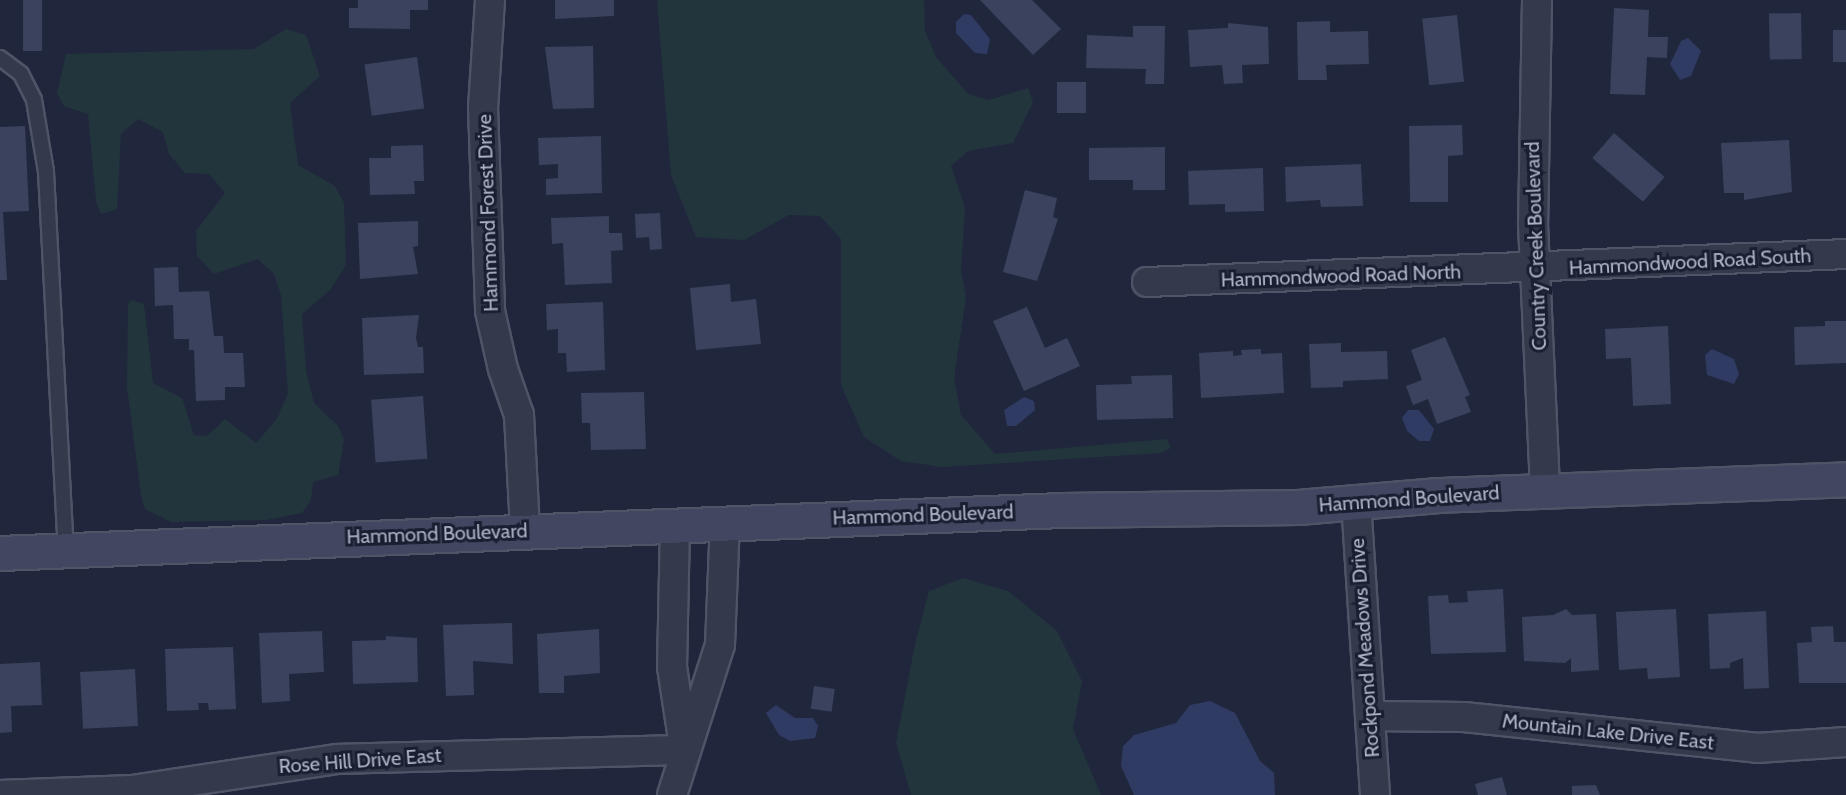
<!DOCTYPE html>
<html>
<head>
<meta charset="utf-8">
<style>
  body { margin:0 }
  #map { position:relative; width:1846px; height:795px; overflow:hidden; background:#20263c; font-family:Cabin,sans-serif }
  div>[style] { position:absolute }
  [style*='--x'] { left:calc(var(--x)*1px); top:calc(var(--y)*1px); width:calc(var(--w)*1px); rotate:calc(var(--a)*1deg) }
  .green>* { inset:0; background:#22353d }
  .water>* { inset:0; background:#303b63 }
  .building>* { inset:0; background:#3b425d; transform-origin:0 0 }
  .roads { filter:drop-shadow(2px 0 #4f5467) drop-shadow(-2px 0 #4f5467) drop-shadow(0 2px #4f5467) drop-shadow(0 -2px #4f5467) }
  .lane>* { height:14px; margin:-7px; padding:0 7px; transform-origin:7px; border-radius:7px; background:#34394c }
  .street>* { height:28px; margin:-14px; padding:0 14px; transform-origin:14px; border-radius:14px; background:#34394c }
  .secondary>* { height:33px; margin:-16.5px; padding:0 16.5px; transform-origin:16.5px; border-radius:16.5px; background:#414760 }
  span { translate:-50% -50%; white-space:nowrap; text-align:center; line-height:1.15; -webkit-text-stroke:6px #191e31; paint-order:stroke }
  .street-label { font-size:20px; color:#afb4c8 }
</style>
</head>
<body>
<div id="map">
  <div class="green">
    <i style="clip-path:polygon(657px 0,924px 0,925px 31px,936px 57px,968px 94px,989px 100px,1028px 88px,1033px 102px,1013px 143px,968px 151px,951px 166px,965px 208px,961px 271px,966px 297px,954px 378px,961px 415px,995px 454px,1167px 439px,1171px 448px,1161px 453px,942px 467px,901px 461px,864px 437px,841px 385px,841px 239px,820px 216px,789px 215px,744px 240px,696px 237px,671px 175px)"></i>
    <i style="clip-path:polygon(286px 29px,306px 35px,320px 76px,290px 103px,298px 165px,335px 186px,344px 203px,346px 265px,330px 290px,302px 314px,306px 371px,314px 403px,338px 426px,344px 440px,338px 475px,313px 482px,311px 500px,302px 513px,266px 520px,171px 522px,145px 509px,141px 495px,127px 387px,128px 304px,132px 300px,144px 304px,153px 383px,182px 398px,194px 435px,207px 436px,225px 419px,256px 443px,276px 420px,288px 394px,281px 295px,274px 274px,258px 259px,214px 274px,197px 256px,196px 231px,225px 193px,209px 174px,185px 173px,169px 154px,163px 132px,138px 119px,121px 134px,117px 209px,101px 214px,96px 201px,88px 114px,64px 106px,57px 93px,66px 54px,254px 49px)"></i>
    <i style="clip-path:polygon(963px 578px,1008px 591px,1057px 631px,1082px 681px,1073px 729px,1101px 795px,911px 795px,896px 743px,915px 644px,929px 591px)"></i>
  </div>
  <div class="water">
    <i style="clip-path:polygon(964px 14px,971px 15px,990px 39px,987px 54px,975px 53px,956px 33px,956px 22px)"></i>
    <i style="clip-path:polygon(1688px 38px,1701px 51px,1691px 76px,1680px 80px,1670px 64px,1681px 41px)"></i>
    <i style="clip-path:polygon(1712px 349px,1734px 359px,1739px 374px,1734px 384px,1707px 375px,1705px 355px)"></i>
    <i style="clip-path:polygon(1024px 397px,1034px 401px,1035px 410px,1016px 426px,1007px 426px,1004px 410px)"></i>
    <i style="clip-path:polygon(1408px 410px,1419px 410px,1434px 429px,1430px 441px,1419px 441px,1407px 431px,1402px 418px)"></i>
    <i style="clip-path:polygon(1210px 701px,1235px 713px,1260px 761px,1274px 773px,1275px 795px,1134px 795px,1121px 766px,1123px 746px,1134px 735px,1176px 723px,1190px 705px)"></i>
    <i style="clip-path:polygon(776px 705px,795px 718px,813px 718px,818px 726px,815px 738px,790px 741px,779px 735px,766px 713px)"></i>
  </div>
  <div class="building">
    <i style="left:23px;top:0;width:19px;height:51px"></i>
    <i style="clip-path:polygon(358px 0,428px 0,428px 10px,410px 10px,410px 29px,349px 28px,349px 8px,358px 8px)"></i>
    <i style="clip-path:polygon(555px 0,614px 0,614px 16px,555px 19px)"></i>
    <i style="clip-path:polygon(980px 0,1032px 0,1061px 29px,1033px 55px)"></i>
    <i style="clip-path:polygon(1614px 8px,1649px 10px,1648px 37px,1668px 37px,1667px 58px,1647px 57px,1645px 95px,1610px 94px)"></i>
    <i style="left:1801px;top:13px;width:46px;height:32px;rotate:89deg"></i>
    <i style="left:1457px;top:15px;width:67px;height:35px;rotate:84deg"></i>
    <i style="clip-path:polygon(1330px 21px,1330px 32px,1368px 31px,1369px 64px,1326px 65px,1327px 80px,1298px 80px,1297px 22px)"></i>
    <i style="clip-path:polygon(1228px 23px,1268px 27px,1269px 64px,1242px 65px,1243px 83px,1224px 84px,1222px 65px,1190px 67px,1188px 30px,1228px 28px)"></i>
    <i style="clip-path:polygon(1133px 26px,1165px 26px,1164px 84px,1145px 84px,1146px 69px,1086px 68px,1087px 35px,1133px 37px)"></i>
    <i style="left:1846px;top:30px;width:32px;height:13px;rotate:90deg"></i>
    <i style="clip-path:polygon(593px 46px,594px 108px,553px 109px,545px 47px)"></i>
    <i style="left:417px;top:57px;width:52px;height:53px;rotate:82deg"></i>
    <i style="left:1057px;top:82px;width:29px;height:31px"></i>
    <i style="clip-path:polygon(1462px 125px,1463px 155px,1448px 156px,1448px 202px,1410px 202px,1409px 126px)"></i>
    <i style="clip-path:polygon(25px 126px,29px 211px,3px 212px,7px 280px,0 280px,0 127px)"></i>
    <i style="left:1614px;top:133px;width:67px;height:33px;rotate:41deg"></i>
    <i style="clip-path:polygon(601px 136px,602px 193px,546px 195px,546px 179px,558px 178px,558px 164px,539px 165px,538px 138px)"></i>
    <i style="clip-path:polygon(1789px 140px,1792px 192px,1744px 200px,1744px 193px,1724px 193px,1721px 143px)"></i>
    <i style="clip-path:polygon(423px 145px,424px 181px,414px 181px,415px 194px,370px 195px,369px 158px,391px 158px,391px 146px)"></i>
    <i style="clip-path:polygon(1165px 147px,1165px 190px,1133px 190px,1133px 180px,1089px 180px,1089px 148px)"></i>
    <i style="clip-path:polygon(1361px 164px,1363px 206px,1321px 207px,1320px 200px,1286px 202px,1285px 167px)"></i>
    <i style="clip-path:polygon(1263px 168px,1264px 211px,1225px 212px,1225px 204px,1189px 205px,1188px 171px)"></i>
    <i style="clip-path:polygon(1025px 190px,1057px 198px,1053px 217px,1058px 219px,1037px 281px,1003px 272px)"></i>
    <i style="clip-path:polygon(660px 213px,662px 249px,650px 250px,649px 237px,636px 238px,635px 214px)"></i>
    <i style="clip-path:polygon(609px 216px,609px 233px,622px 233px,623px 250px,611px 251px,612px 283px,565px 285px,563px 243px,552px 244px,551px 218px)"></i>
    <i style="clip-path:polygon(418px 221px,418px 246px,413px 247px,418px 274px,360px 279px,358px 223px)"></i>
    <i style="clip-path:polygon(178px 267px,179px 292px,209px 291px,214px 336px,223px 336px,224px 353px,243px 353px,245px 387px,225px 387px,225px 400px,196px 401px,194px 350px,189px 350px,189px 339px,174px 339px,173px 305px,155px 306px,154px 268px)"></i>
    <i style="clip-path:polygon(730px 284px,731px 302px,756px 299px,761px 344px,696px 350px,690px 288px)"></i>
    <i style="clip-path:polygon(603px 302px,605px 370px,567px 372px,566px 353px,558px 353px,558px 329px,547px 330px,546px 304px)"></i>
    <i style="clip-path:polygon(1027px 307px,1045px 348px,1067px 338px,1080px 366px,1024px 391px,993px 321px)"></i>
    <i style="clip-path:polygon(419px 315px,416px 338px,418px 347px,423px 347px,424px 373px,364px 375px,362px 318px)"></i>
    <i style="clip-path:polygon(1825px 321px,1846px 321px,1846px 363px,1795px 365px,1794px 327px,1825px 326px)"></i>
    <i style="clip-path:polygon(1668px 326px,1671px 404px,1633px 406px,1631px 358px,1606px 359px,1605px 329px)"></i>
    <i style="clip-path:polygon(1445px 337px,1470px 395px,1465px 397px,1471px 412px,1437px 424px,1428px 399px,1413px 405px,1406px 386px,1422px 380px,1411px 350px)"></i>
    <i style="clip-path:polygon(1341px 343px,1341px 352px,1387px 351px,1388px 379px,1343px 381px,1343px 387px,1311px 388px,1309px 344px)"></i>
    <i style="clip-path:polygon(1261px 349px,1261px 354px,1282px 353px,1284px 393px,1201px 398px,1199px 353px,1233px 351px,1233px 356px,1242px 355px,1241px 350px)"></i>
    <i style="clip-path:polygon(1172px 375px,1173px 418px,1097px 420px,1096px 385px,1132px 384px,1131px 376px)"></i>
    <i style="clip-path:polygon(644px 392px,646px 449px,591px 450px,590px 423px,582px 423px,581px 393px)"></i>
    <i style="left:423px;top:396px;width:63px;height:52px;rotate:86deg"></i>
    <i style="clip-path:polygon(1503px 589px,1506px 652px,1431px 654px,1428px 596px,1448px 595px,1449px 603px,1468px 602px,1467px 591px)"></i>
    <i style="clip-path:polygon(1566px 609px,1572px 615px,1596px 614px,1599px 670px,1571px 672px,1571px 658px,1565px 663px,1524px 661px,1522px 617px,1553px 615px)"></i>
    <i style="clip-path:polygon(1676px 609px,1680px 677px,1648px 679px,1647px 668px,1619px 670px,1616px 612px)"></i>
    <i style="clip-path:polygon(1766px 611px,1769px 688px,1744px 689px,1743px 658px,1730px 663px,1730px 668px,1710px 669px,1708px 614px)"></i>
    <i style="clip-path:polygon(512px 623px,513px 664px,473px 661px,474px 695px,446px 696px,443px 625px)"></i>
    <i style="clip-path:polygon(1833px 626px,1834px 642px,1846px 642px,1846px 683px,1799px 683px,1797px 643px,1812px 642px,1811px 627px)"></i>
    <i style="clip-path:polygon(599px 629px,600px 673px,564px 676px,564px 693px,539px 693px,537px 634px)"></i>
    <i style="clip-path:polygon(322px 631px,324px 672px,289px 674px,290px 701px,262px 703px,259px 633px)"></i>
    <i style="clip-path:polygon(386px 636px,417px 638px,418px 682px,353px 684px,352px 641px,386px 640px)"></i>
    <i style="clip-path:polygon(233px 647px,236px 709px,209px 710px,208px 703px,198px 703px,199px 710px,167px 711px,165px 649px)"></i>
    <i style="clip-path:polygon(40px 662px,42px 705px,11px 706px,12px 732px,0 733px,0 664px)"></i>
    <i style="left:135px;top:669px;width:57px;height:55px;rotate:87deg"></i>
    <i style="left:814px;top:686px;width:21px;height:23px;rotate:8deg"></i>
    <i style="clip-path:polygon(1502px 777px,1507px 795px,1478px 795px,1475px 784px)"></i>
    <i style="clip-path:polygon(1596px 785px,1600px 795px,1572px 795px,1572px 786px)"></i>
  </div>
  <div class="roads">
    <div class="lane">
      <i style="--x:0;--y:58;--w:26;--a:37"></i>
      <i style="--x:21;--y:74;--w:29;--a:63"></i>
      <i style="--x:34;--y:100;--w:73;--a:80.5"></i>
      <i style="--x:46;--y:172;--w:379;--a:87"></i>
    </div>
    <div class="street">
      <i style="--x:490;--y:0;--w:107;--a:93.7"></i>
      <i style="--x:483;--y:107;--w:204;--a:88"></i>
      <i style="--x:490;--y:311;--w:59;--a:77.4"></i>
      <i style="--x:503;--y:369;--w:49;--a:70.8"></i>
      <i style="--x:519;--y:415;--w:116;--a:87"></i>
      <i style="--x:1537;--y:0;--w:224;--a:91"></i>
      <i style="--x:1533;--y:224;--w:268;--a:87.4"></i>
      <i style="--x:1147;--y:282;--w:700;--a:-2.29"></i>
      <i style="--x:1356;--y:501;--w:295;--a:86.3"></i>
      <i style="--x:675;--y:525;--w:142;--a:91.2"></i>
      <i style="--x:672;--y:667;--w:79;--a:81.3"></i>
      <i style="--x:1370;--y:716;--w:94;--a:0.6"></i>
      <i style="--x:1464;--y:717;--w:295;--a:6"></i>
      <i style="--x:1757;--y:748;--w:89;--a:-3.9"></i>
      <i style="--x:0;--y:795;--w:132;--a:-2.2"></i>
      <i style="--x:132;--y:790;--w:208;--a:-8.6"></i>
      <i style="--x:338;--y:759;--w:347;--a:-1.5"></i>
      <i style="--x:672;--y:795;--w:157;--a:-72.3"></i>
      <i style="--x:720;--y:645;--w:122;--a:-87.7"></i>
    </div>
    <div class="secondary">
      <i style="--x:0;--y:553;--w:1063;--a:-2.32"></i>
      <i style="--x:1062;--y:510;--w:236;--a:-0.7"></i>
      <i style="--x:1298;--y:507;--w:141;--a:-4.9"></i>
      <i style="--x:1438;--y:495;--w:408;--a:-2.2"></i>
    </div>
  </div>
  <div class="street-label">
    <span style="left:488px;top:213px;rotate:-92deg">Hammond Forest Drive</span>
    <span style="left:1536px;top:246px;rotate:-92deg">Country Creek Boulevard</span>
    <span style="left:1690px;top:262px;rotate:-3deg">Hammondwood Road South</span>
    <span style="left:1341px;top:276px;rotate:-2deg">Hammondwood Road North</span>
    <span style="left:1409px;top:499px;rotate:-4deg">Hammond Boulevard</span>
    <span style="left:923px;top:515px;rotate:-2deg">Hammond Boulevard</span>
    <span style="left:437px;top:534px;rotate:-2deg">Hammond Boulevard</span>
    <span style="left:1365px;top:648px;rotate:-94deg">Rockpond Meadows Drive</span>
    <span style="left:1608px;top:732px;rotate:6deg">Mountain Lake Drive East</span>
    <span style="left:360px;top:761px;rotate:-4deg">Rose Hill Drive East</span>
  </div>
</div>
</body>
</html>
